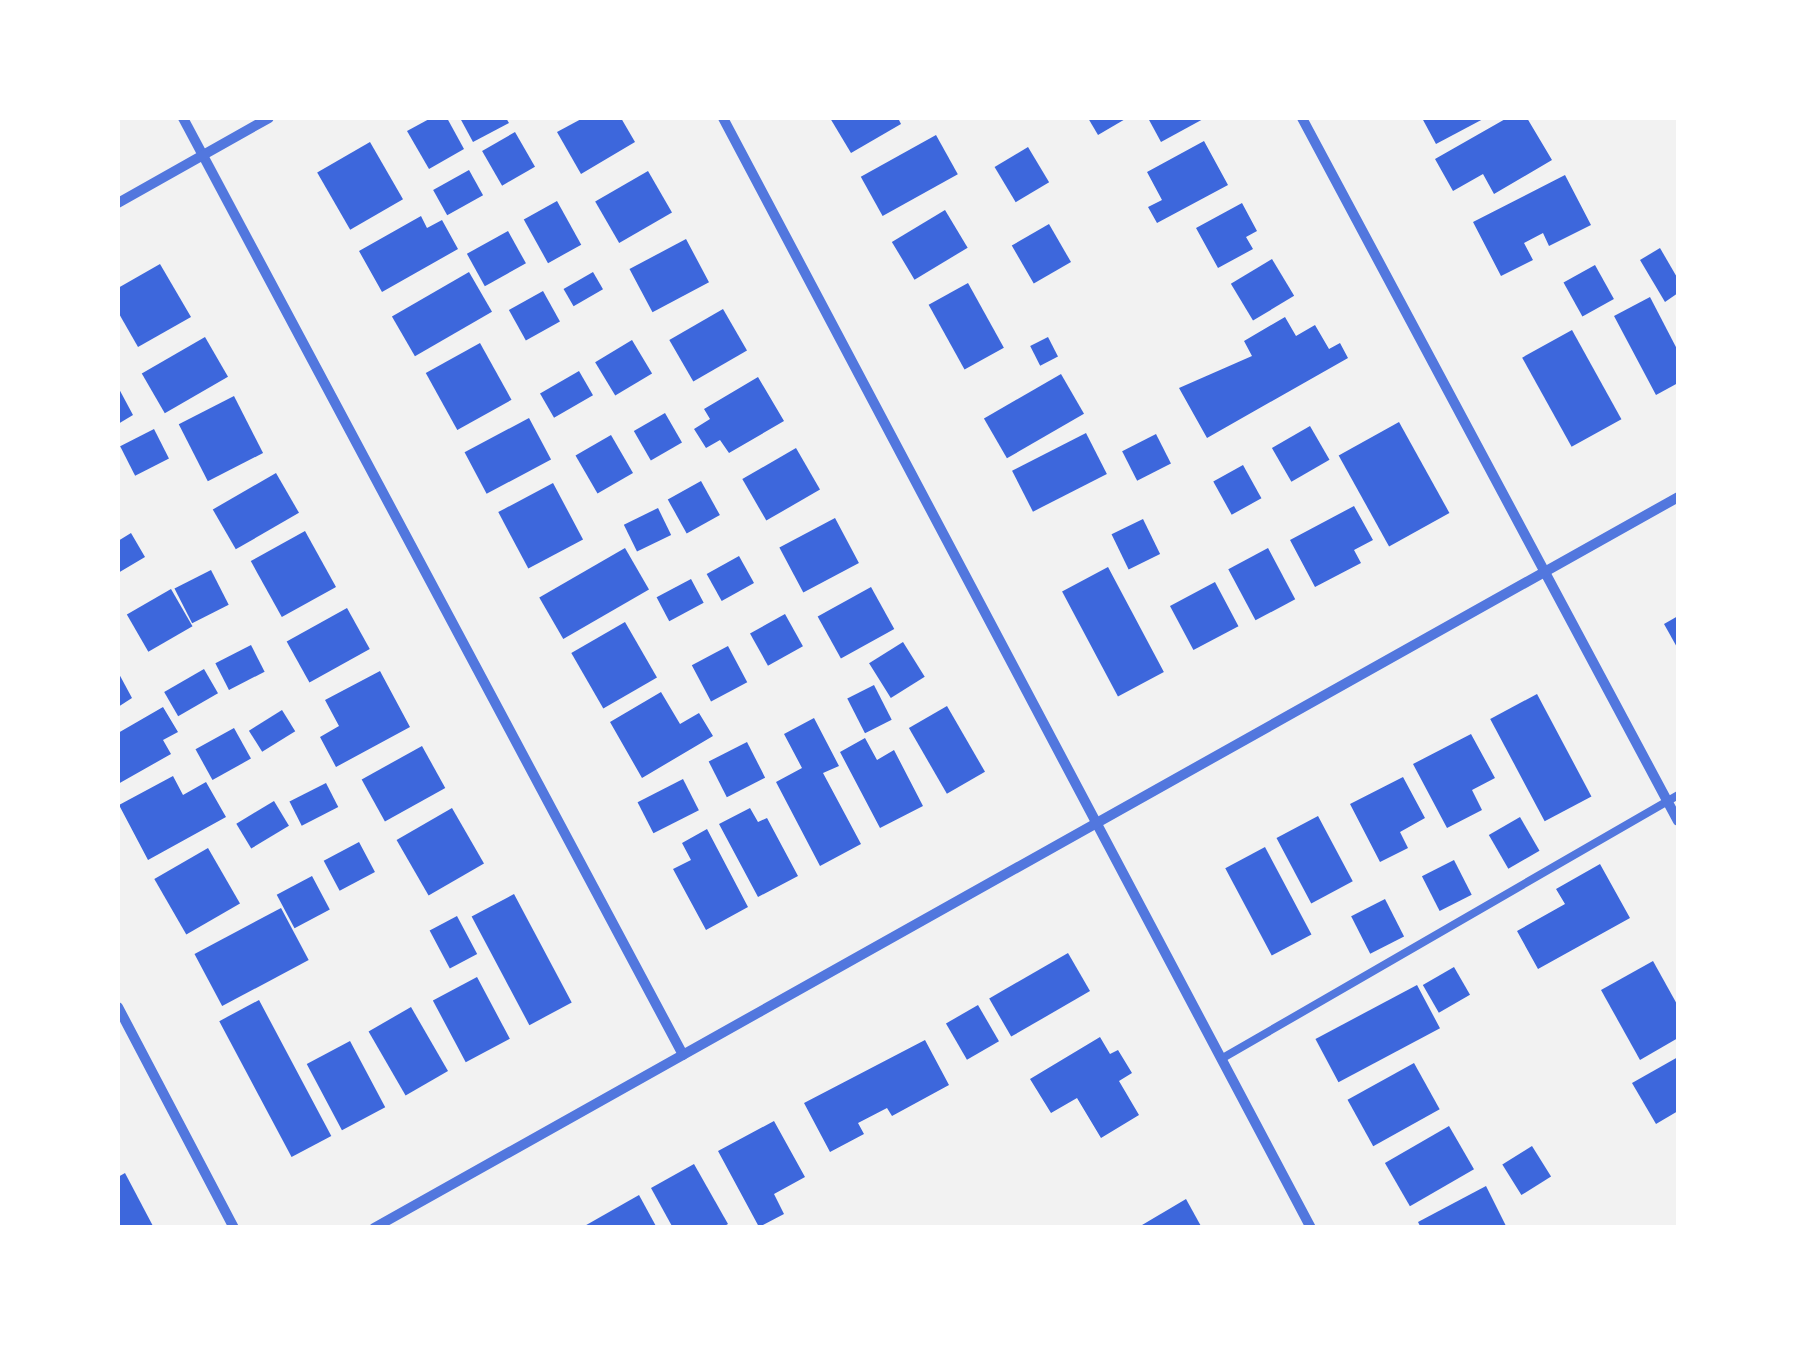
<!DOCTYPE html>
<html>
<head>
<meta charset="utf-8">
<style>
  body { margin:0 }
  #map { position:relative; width:1796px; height:1345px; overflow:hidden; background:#f2f2f2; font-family:Rubik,sans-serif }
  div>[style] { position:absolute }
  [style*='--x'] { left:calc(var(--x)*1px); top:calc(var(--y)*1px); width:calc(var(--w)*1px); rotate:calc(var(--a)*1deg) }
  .building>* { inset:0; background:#3d67dc; transform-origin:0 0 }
  .service>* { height:8px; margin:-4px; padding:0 4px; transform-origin:4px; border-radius:4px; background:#5277de }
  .minor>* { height:10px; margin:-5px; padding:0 5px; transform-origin:5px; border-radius:5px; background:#5277de }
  span { translate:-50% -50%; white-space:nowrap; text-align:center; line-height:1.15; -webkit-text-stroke:8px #fff; paint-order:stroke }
  .frame { position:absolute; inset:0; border:120px solid #fff; pointer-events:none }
</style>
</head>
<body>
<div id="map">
  <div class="building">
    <i style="clip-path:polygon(431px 118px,447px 118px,464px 149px,429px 169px,407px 131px)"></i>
    <i style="clip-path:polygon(460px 118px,506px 118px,509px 123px,473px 142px)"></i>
    <i style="clip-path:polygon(583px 118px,621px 118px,635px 142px,581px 174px,557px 132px)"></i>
    <i style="clip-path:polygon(830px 118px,898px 118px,901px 124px,851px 153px)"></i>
    <i style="clip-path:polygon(1088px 118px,1127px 118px,1098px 135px)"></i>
    <i style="clip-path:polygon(1148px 118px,1205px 118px,1161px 142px)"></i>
    <i style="clip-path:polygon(1422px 118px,1485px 118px,1436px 144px)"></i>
    <i style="clip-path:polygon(1507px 118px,1527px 118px,1552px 160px,1494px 194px,1483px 174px,1453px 191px,1435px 159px)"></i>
    <i style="left:515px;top:132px;width:40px;height:38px;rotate:60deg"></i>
    <i style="left:936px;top:135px;width:45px;height:86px;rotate:61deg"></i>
    <i style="clip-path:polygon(1204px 141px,1228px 185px,1157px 223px,1148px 207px,1162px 200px,1147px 172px)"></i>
    <i style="left:370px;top:142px;width:66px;height:61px;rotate:60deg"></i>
    <i style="left:1028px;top:147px;width:41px;height:39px;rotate:59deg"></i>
    <i style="left:469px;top:170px;width:29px;height:41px;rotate:61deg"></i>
    <i style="left:648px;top:171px;width:48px;height:61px;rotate:60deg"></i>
    <i style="clip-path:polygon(1565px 175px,1591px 225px,1549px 246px,1543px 233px,1524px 243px,1533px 260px,1501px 276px,1473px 222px)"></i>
    <i style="left:557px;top:201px;width:50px;height:38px;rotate:61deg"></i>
    <i style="clip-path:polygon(1242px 203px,1257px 231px,1246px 237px,1253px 249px,1218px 268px,1196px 228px)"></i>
    <i style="left:945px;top:210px;width:44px;height:62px;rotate:59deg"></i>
    <i style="clip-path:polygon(421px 216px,427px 228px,442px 220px,458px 249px,382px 292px,359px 251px)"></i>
    <i style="left:1049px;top:224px;width:44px;height:43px;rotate:60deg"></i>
    <i style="left:508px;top:231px;width:37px;height:47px;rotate:61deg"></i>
    <i style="left:686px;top:239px;width:49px;height:64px;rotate:62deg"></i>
    <i style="clip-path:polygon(1660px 248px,1678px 279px,1678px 293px,1665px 302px,1640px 260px)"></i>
    <i style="left:1272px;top:259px;width:43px;height:48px;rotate:59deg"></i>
    <i style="clip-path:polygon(160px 264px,191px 317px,138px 347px,118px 312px,118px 288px)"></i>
    <i style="left:1595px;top:265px;width:39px;height:36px;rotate:61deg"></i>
    <i style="left:469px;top:272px;width:46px;height:89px;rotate:60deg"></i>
    <i style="left:593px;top:272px;width:20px;height:34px;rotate:60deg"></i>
    <i style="left:968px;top:283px;width:74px;height:45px;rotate:61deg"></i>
    <i style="left:543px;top:291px;width:35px;height:39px;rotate:61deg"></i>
    <i style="clip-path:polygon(1650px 297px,1678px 351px,1678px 383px,1656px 395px,1614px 316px)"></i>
    <i style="left:723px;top:309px;width:48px;height:62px;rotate:60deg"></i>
    <i style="clip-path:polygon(1285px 317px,1296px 336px,1315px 325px,1329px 349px,1340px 343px,1348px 358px,1207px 438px,1179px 388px,1252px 356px,1244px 341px)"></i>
    <i style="left:1572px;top:330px;width:102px;height:57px;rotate:61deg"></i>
    <i style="left:205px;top:337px;width:46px;height:73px;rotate:60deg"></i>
    <i style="left:1048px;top:337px;width:22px;height:20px;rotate:63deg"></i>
    <i style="left:632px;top:340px;width:39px;height:43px;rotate:59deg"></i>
    <i style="left:480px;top:343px;width:65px;height:62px;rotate:61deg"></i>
    <i style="left:579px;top:371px;width:28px;height:45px;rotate:60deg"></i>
    <i style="left:1061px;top:374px;width:46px;height:89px;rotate:60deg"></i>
    <i style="clip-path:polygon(758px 377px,784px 421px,729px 453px,720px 440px,706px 448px,694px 429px,710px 419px,704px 409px)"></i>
    <i style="clip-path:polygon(118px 387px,133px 415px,118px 424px)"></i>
    <i style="left:234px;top:396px;width:64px;height:62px;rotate:63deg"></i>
    <i style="left:665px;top:413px;width:34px;height:36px;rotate:60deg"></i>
    <i style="left:529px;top:418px;width:47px;height:73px;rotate:62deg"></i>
    <i style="left:1399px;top:422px;width:104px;height:69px;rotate:61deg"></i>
    <i style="left:1310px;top:426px;width:39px;height:44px;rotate:60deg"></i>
    <i style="left:154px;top:429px;width:33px;height:38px;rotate:63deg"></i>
    <i style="left:1086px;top:433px;width:46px;height:83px;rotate:63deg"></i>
    <i style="left:1156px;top:434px;width:33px;height:38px;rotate:63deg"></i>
    <i style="left:611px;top:435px;width:44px;height:41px;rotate:60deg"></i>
    <i style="left:796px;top:448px;width:48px;height:62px;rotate:60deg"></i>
    <i style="left:1243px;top:465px;width:38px;height:34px;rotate:61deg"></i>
    <i style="left:276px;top:473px;width:46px;height:73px;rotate:60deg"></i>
    <i style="left:701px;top:481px;width:39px;height:38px;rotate:61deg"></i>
    <i style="left:553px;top:483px;width:64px;height:62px;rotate:62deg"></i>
    <i style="clip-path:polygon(1354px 506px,1373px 540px,1354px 550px,1361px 563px,1315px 587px,1290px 540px)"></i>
    <i style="left:658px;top:508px;width:30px;height:38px;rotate:64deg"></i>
    <i style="left:835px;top:518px;width:51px;height:63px;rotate:62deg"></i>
    <i style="left:1143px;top:519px;width:39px;height:35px;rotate:64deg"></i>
    <i style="left:305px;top:531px;width:64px;height:62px;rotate:61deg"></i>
    <i style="clip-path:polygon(131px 533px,145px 557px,118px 573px,118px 541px)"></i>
    <i style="left:625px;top:548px;width:48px;height:99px;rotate:60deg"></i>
    <i style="left:1268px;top:548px;width:58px;height:45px;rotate:62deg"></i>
    <i style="left:739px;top:556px;width:31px;height:37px;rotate:61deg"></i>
    <i style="left:1108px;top:567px;width:119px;height:52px;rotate:62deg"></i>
    <i style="left:211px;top:570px;width:39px;height:41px;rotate:63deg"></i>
    <i style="left:691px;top:579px;width:27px;height:39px;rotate:62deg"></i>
    <i style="left:1215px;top:582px;width:50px;height:51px;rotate:62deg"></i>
    <i style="left:871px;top:587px;width:48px;height:61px;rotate:61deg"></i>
    <i style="left:171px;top:589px;width:43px;height:51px;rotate:60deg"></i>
    <i style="left:347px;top:608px;width:47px;height:69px;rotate:61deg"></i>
    <i style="left:785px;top:614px;width:37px;height:40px;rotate:61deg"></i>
    <i style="clip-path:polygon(1678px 616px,1678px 649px,1664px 624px)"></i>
    <i style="left:625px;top:622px;width:64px;height:62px;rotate:60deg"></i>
    <i style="left:903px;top:642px;width:41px;height:40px;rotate:58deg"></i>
    <i style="left:251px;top:645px;width:30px;height:40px;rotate:63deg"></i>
    <i style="left:728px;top:646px;width:41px;height:41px;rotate:62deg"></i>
    <i style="left:204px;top:669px;width:28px;height:46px;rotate:60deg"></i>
    <i style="clip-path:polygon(380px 671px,410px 727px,336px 767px,320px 737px,339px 726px,325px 700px)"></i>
    <i style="clip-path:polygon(118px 672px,132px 698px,118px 707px)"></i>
    <i style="left:874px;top:685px;width:39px;height:30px;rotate:63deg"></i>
    <i style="clip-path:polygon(661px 692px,680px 724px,699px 713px,713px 736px,642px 778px,610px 722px)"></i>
    <i style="left:1537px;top:694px;width:116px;height:53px;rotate:62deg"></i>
    <i style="left:947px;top:706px;width:76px;height:44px;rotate:60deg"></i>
    <i style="clip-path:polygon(163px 707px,178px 732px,163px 740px,171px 754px,118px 784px,118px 733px)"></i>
    <i style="left:282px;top:710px;width:25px;height:39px;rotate:58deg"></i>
    <i style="clip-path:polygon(814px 718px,839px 766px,823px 773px,861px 844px,820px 866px,776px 782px,802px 768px,784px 734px)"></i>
    <i style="left:234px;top:728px;width:35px;height:44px;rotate:61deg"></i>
    <i style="clip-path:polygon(1471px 734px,1495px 778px,1472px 790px,1482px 810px,1447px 828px,1413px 764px)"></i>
    <i style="clip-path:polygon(865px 738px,877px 760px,894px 750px,923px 806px,880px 828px,840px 752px)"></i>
    <i style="left:747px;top:742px;width:40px;height:43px;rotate:63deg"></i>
    <i style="left:422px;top:746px;width:48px;height:69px;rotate:61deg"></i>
    <i style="clip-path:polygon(173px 776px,183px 795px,206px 782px,226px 817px,148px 860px,119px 805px)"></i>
    <i style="clip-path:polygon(1403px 777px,1425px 818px,1400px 832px,1408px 848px,1380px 862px,1350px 804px)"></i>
    <i style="left:683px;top:779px;width:35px;height:51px;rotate:63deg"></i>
    <i style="left:326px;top:783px;width:27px;height:41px;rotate:63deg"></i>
    <i style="left:274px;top:801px;width:29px;height:44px;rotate:59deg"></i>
    <i style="left:452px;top:808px;width:64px;height:64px;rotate:60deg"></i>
    <i style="clip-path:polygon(750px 808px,758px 822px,767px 818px,798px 876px,758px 897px,719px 824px)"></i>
    <i style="left:1318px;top:816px;width:74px;height:47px;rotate:62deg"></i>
    <i style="left:1520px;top:817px;width:39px;height:36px;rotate:60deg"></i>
    <i style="clip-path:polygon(707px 829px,748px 907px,706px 930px,673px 869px,691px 860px,682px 843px)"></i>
    <i style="left:359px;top:842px;width:34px;height:40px;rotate:62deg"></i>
    <i style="left:1265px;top:847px;width:99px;height:45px;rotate:62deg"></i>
    <i style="left:208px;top:848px;width:64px;height:62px;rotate:60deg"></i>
    <i style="left:1454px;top:860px;width:39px;height:36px;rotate:63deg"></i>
    <i style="clip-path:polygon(1600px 864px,1630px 918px,1538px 969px,1517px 931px,1565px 904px,1556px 889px)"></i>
    <i style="left:312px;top:876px;width:38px;height:40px;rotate:62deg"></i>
    <i style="left:514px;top:894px;width:123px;height:48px;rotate:62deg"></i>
    <i style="left:1385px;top:899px;width:42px;height:38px;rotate:63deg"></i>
    <i style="left:281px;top:908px;width:59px;height:98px;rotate:62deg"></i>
    <i style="left:457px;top:916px;width:43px;height:31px;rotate:62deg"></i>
    <i style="left:1068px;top:953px;width:44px;height:91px;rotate:60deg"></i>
    <i style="clip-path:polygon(1653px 961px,1678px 1006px,1678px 1038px,1640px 1060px,1601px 990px)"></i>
    <i style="left:1454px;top:967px;width:32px;height:36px;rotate:60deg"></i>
    <i style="left:477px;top:977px;width:70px;height:50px;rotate:62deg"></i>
    <i style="left:1417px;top:985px;width:49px;height:115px;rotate:62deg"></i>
    <i style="left:259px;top:1000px;width:154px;height:45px;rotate:62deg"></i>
    <i style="left:978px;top:1005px;width:42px;height:37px;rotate:60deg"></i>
    <i style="left:411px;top:1007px;width:74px;height:49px;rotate:60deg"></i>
    <i style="clip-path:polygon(1100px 1037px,1110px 1054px,1118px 1050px,1132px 1073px,1119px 1081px,1139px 1115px,1101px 1138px,1077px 1098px,1051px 1113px,1030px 1079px)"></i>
    <i style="clip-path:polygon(925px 1040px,949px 1085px,892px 1116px,887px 1108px,858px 1123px,864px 1134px,830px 1152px,804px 1103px)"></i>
    <i style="left:350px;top:1041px;width:75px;height:49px;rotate:62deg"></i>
    <i style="clip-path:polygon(1678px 1057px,1678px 1111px,1656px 1124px,1632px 1083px)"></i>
    <i style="left:1414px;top:1063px;width:53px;height:76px;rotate:61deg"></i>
    <i style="clip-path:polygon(774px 1121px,805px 1177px,774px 1194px,784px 1214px,759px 1227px,718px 1151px)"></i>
    <i style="left:1449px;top:1126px;width:50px;height:74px;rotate:60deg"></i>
    <i style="left:1532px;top:1146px;width:36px;height:35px;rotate:58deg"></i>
    <i style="clip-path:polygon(694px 1164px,728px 1224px,721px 1228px,673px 1228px,651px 1188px)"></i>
    <i style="clip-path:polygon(125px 1173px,154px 1228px,118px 1228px,118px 1177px)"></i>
    <i style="clip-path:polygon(1486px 1186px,1507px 1228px,1421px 1228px,1418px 1222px)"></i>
    <i style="clip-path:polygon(639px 1195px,657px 1228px,581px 1228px)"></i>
    <i style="clip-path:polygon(1186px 1199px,1202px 1228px,1137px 1228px)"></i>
  </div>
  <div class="service">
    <i style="--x:1221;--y:1059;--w:528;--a:-30.01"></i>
  </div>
  <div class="minor">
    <i style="--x:183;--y:118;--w:1062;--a:61.91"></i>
    <i style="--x:723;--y:118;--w:1256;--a:62.09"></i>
    <i style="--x:1302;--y:118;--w:797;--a:61.86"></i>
    <i style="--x:118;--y:203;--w:173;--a:-29.4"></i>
    <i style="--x:118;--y:1007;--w:250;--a:62.3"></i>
    <i style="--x:374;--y:1228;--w:1495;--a:-29.27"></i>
  </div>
  <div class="frame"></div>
</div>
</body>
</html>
